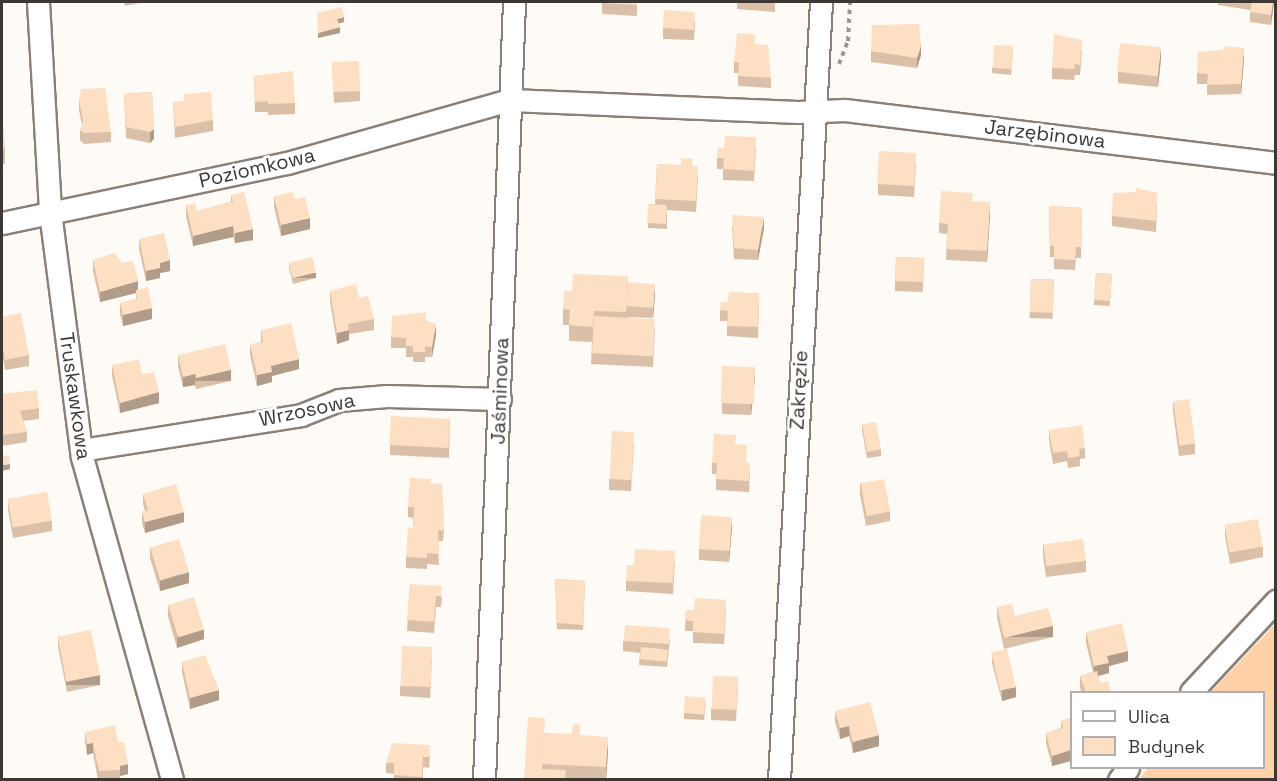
<!DOCTYPE html>
<html>
<head>
<meta charset="utf-8">
<style>
  body { margin:0 }
  #map { position:relative; width:1277px; height:781px; overflow:hidden; background:#fefaf5; font-family:"Space Grotesk",sans-serif }
  div>[style] { position:absolute }
  [style*='--x'] { left:calc(var(--x)*1px); top:calc(var(--y)*1px); width:calc(var(--w)*1px); rotate:calc(var(--a)*1deg) }
  .green>* { inset:0; background:#fed1a7 }
  .path>* { height:4px; margin-top:-2px; transform-origin:0; background:repeating-linear-gradient(90deg,#9c9893 0 4.5px,transparent 0 9px) }
  .roads { filter:drop-shadow(2px 0 #8b8077) drop-shadow(-2px 0 #8b8077) drop-shadow(0 2px #8b8077) drop-shadow(0 -2px #8b8077) }
  .minor>* { height:21px; margin:-10.5px; padding:0 10.5px; transform-origin:10.5px; border-radius:10.5px; background:#fff }
  .wall>* { inset:0; background:#dac0a9; transform-origin:0 0 }
  .shaded-wall>* { inset:0; background:#b19c89; transform-origin:0 0 }
  .building>* { inset:0; background:#fddfc4; transform-origin:0 0 }
  span { translate:-50% -50%; white-space:nowrap; text-align:center; line-height:1.15; -webkit-text-stroke:5px #fff; paint-order:stroke }
  .street-label { font-size:20px; color:#3d3834 }
  .frame { position:absolute; inset:0; border:3px solid #3d3834; pointer-events:none }
  .legend { position:absolute; left:1070px; top:691px; width:195px; height:78px; box-sizing:border-box; background:#fff; border:2px solid #b1afae; margin:0; padding:8px 10px; list-style:none; font-size:18px; color:#3d3834 }
  .legend li { display:flex; align-items:center; gap:12px; height:30px }
  .legend b { width:30px; border:2px solid #b1afae }
</style>
</head>
<body>
<div id="map">
  <div class="green">
    <i style="clip-path:polygon(1275px 624px,1275px 779px,1139px 779px,1148px 768px,1264px 768px,1264px 692px,1211px 692px)"></i>
  </div>
  <div class="path">
    <i style="--x:839;--y:64;--w:25;--a:-69"></i>
    <i style="--x:848;--y:41;--w:39;--a:-87"></i>
  </div>
  <div class="roads">
    <div class="minor">
      <i style="--x:38;--y:2;--w:210;--a:86.7"></i>
      <i style="--x:50;--y:212;--w:247;--a:82.6"></i>
      <i style="--x:82;--y:457;--w:335;--a:74.4"></i>
      <i style="--x:2;--y:223;--w:291;--a:-11.9"></i>
      <i style="--x:287;--y:163;--w:232;--a:-15.8"></i>
      <i style="--x:510;--y:100;--w:288;--a:2.4"></i>
      <i style="--x:798;--y:112;--w:47;--a:-2.4"></i>
      <i style="--x:845;--y:110;--w:434;--a:7"></i>
      <i style="--x:81;--y:450;--w:223;--a:-9"></i>
      <i style="--x:301;--y:415;--w:41;--a:-21.5"></i>
      <i style="--x:339;--y:400;--w:48;--a:-4.8"></i>
      <i style="--x:387;--y:396;--w:113;--a:1.5"></i>
      <i style="--x:1191;--y:692;--w:125;--a:-47"></i>
      <i style="--x:484;--y:780;--w:779;--a:-87.79"></i>
      <i style="--x:779;--y:780;--w:779;--a:-86.91"></i>
      <i style="--x:1119;--y:780;--w:15;--a:-53"></i>
    </div>
  </div>
  <div class="wall">
    <i style="clip-path:polygon(124px 2px,145px 2px,125px 6px)"></i>
    <i style="clip-path:polygon(602px 2px,637px 2px,637px 16px,602px 14px)"></i>
    <i style="clip-path:polygon(737px 2px,775px 2px,775px 12px,737px 9px)"></i>
    <i style="clip-path:polygon(1218px 2px,1274px 2px,1271px 25px,1250px 22px,1250px 10px,1218px 5px)"></i>
    <i style="clip-path:polygon(695px 22px,694px 40px,663px 39px,663px 28px)"></i>
    <i style="clip-path:polygon(755px 44px,771px 78px,771px 88px,738px 86px,738px 73px,734px 73px,734px 62px)"></i>
    <i style="clip-path:polygon(1082px 50px,1080px 75px,1075px 75px,1074px 80px,1052px 79px,1052px 68px)"></i>
    <i style="clip-path:polygon(871px 51px,921px 55px,917px 68px,871px 62px)"></i>
    <i style="clip-path:polygon(1013px 52px,1011px 75px,992px 73px,992px 68px)"></i>
    <i style="clip-path:polygon(1161px 58px,1158px 87px,1118px 83px,1118px 72px)"></i>
    <i style="clip-path:polygon(1244px 58px,1241px 94px,1207px 95px,1207px 84px,1197px 84px,1197px 73px)"></i>
    <i style="clip-path:polygon(332px 62px,360px 91px,360px 101px,334px 103px)"></i>
    <i style="clip-path:polygon(254px 76px,295px 103px,295px 114px,268px 115px,268px 112px,255px 112px)"></i>
    <i style="clip-path:polygon(152px 92px,154px 139px,150px 143px,126px 138px,124px 94px)"></i>
    <i style="clip-path:polygon(79px 99px,111px 132px,111px 142px,84px 144px,80px 140px,80px 130px,82px 125px,79px 110px)"></i>
    <i style="clip-path:polygon(173px 102px,213px 120px,213px 131px,175px 138px)"></i>
    <i style="clip-path:polygon(2px 117px,5px 148px,5px 164px,2px 164px)"></i>
    <i style="clip-path:polygon(756px 148px,754px 181px,723px 180px,723px 169px,717px 169px,717px 158px)"></i>
    <i style="clip-path:polygon(657px 164px,693px 166px,698px 177px,696px 212px,667px 210px,667px 229px,648px 228px,648px 204px,655px 204px)"></i>
    <i style="clip-path:polygon(916px 164px,914px 197px,878px 195px,878px 184px)"></i>
    <i style="clip-path:polygon(231px 195px,253px 240px,235px 243px,233px 237px,193px 246px,186px 216px,186px 205px,197px 211px,231px 202px)"></i>
    <i style="clip-path:polygon(274px 196px,295px 199px,310px 229px,281px 236px,274px 207px)"></i>
    <i style="clip-path:polygon(972px 201px,990px 213px,987px 262px,946px 260px,947px 234px,939px 233px,939px 223px)"></i>
    <i style="clip-path:polygon(1157px 204px,1156px 232px,1112px 226px,1112px 216px)"></i>
    <i style="clip-path:polygon(1049px 206px,1082px 208px,1081px 258px,1076px 258px,1075px 270px,1054px 269px,1054px 257px,1050px 257px)"></i>
    <i style="clip-path:polygon(732px 226px,764px 228px,758px 260px,734px 259px)"></i>
    <i style="clip-path:polygon(139px 239px,170px 271px,160px 273px,160px 278px,146px 281px,139px 249px)"></i>
    <i style="left:896px;top:257px;width:28px;height:34px;rotate:2deg"></i>
    <i style="clip-path:polygon(93px 260px,138px 289px,152px 319px,123px 326px,120px 314px,120px 303px,136px 299px,136px 293px,100px 302px,93px 271px)"></i>
    <i style="clip-path:polygon(289px 263px,316px 278px,293px 284px,289px 268px)"></i>
    <i style="left:1096px;top:273px;width:16px;height:32px;rotate:4deg"></i>
    <i style="left:1031px;top:279px;width:23px;height:39px;rotate:2deg"></i>
    <i style="clip-path:polygon(628px 282px,655px 294px,653px 318px,627px 317px,627px 313px,627px 317px,655px 329px,653px 367px,591px 364px,592px 342px,569px 341px,569px 325px,563px 325px,563px 309px,572px 291px)"></i>
    <i style="clip-path:polygon(330px 291px,359px 298px,374px 319px,374px 330px,349px 334px,349px 340px,337px 344px,330px 301px)"></i>
    <i style="clip-path:polygon(759px 304px,758px 338px,727px 336px,727px 321px,720px 321px,720px 310px)"></i>
    <i style="clip-path:polygon(2px 317px,29px 355px,29px 366px,5px 370px,2px 352px)"></i>
    <i style="clip-path:polygon(425px 320px,436px 335px,432px 357px,425px 357px,425px 362px,413px 362px,413px 357px,406px 357px,406px 348px,391px 348px,391px 337px)"></i>
    <i style="clip-path:polygon(261px 330px,299px 369px,272px 376px,272px 382px,257px 386px,250px 355px,250px 345px,261px 342px)"></i>
    <i style="clip-path:polygon(178px 355px,231px 381px,196px 389px,195px 385px,183px 387px,178px 366px)"></i>
    <i style="clip-path:polygon(112px 365px,142px 374px,159px 403px,120px 413px,112px 375px)"></i>
    <i style="clip-path:polygon(722px 366px,755px 378px,751px 415px,722px 414px)"></i>
    <i style="clip-path:polygon(2px 394px,39px 408px,39px 419px,23px 421px,27px 432px,27px 442px,2px 446px)"></i>
    <i style="clip-path:polygon(1173px 401px,1195px 444px,1195px 454px,1179px 456px,1173px 411px)"></i>
    <i style="clip-path:polygon(450px 419px,449px 458px,390px 455px,390px 445px)"></i>
    <i style="clip-path:polygon(862px 425px,881px 450px,881px 456px,867px 458px,862px 430px)"></i>
    <i style="clip-path:polygon(1049px 430px,1085px 448px,1085px 458px,1080px 459px,1080px 466px,1068px 468px,1067px 461px,1053px 464px,1049px 440px)"></i>
    <i style="clip-path:polygon(634px 443px,631px 491px,609px 490px,609px 479px)"></i>
    <i style="clip-path:polygon(736px 444px,747px 463px,750px 474px,749px 492px,716px 490px,716px 474px,712px 474px,712px 463px)"></i>
    <i style="clip-path:polygon(431px 483px,444px 530px,443px 541px,438px 541px,439px 565px,427px 564px,427px 569px,406px 568px,406px 557px,413px 528px,413px 518px,408px 517px,408px 507px)"></i>
    <i style="clip-path:polygon(860px 483px,890px 511px,890px 521px,866px 526px,860px 494px)"></i>
    <i style="clip-path:polygon(143px 494px,184px 522px,145px 533px,142px 523px,142px 512px,145px 511px,143px 504px)"></i>
    <i style="clip-path:polygon(8px 499px,52px 521px,52px 531px,13px 538px,8px 510px)"></i>
    <i style="clip-path:polygon(1225px 525px,1263px 547px,1263px 557px,1230px 564px,1225px 536px)"></i>
    <i style="clip-path:polygon(732px 528px,729px 562px,699px 560px,699px 549px)"></i>
    <i style="clip-path:polygon(1043px 544px,1086px 561px,1086px 572px,1046px 577px,1043px 555px)"></i>
    <i style="clip-path:polygon(150px 547px,189px 583px,160px 591px,150px 558px)"></i>
    <i style="clip-path:polygon(675px 562px,673px 594px,626px 591px,626px 581px,634px 565px)"></i>
    <i style="clip-path:polygon(555px 579px,585px 581px,583px 630px,557px 629px)"></i>
    <i style="clip-path:polygon(410px 584px,442px 597px,441px 607px,436px 607px,434px 633px,407px 631px)"></i>
    <i style="clip-path:polygon(168px 605px,204px 639px,177px 648px,168px 616px)"></i>
    <i style="clip-path:polygon(997px 607px,1015px 616px,1053px 637px,1004px 649px,997px 617px)"></i>
    <i style="clip-path:polygon(686px 610px,726px 610px,724px 644px,693px 643px,693px 631px,685px 631px)"></i>
    <i style="clip-path:polygon(1086px 632px,1128px 661px,1109px 666px,1109px 673px,1098px 676px,1100px 683px,1111px 693px,1082px 693px,1080px 687px,1080px 676px,1093px 672px,1086px 643px)"></i>
    <i style="clip-path:polygon(58px 636px,100px 685px,67px 692px,58px 647px)"></i>
    <i style="clip-path:polygon(670px 639px,667px 667px,639px 665px,640px 653px,623px 651px,623px 641px)"></i>
    <i style="clip-path:polygon(992px 653px,1016px 697px,1002px 701px,992px 663px)"></i>
    <i style="clip-path:polygon(432px 658px,430px 698px,400px 696px,400px 686px)"></i>
    <i style="clip-path:polygon(182px 662px,219px 700px,190px 709px,182px 672px)"></i>
    <i style="clip-path:polygon(738px 688px,736px 721px,711px 720px,711px 709px)"></i>
    <i style="clip-path:polygon(706px 703px,704px 720px,684px 719px,684px 713px)"></i>
    <i style="clip-path:polygon(835px 711px,879px 746px,853px 753px,849px 736px,840px 739px,835px 722px)"></i>
    <i style="clip-path:polygon(1071px 718px,1071px 761px,1052px 766px,1046px 743px,1046px 733px,1061px 728px,1061px 721px)"></i>
    <i style="clip-path:polygon(85px 732px,118px 742px,128px 774px,120px 776px,120px 780px,98px 780px,93px 753px,87px 755px,85px 742px)"></i>
    <i style="clip-path:polygon(545px 733px,580px 735px,608px 752px,606px 780px,524px 780px)"></i>
    <i style="clip-path:polygon(430px 755px,429px 768px,423px 767px,423px 780px,394px 780px,394px 774px,386px 773px,386px 763px)"></i>
  </div>
  <div class="shaded-wall">
    <i style="clip-path:polygon(1273px 2px,1274px 2px,1271px 25px,1271px 15px)"></i>
    <i style="clip-path:polygon(344px 17px,344px 22px,337px 24px,337px 19px)"></i>
    <i style="clip-path:polygon(340px 27px,340px 33px,318px 38px,318px 33px)"></i>
    <i style="clip-path:polygon(921px 45px,921px 55px,917px 68px,917px 58px)"></i>
    <i style="clip-path:polygon(1161px 47px,1161px 58px,1158px 87px,1158px 76px)"></i>
    <i style="clip-path:polygon(1244px 48px,1244px 58px,1241px 94px,1241px 84px)"></i>
    <i style="clip-path:polygon(154px 129px,154px 139px,150px 143px,150px 132px)"></i>
    <i style="clip-path:polygon(990px 202px,990px 213px,987px 262px,987px 251px)"></i>
    <i style="clip-path:polygon(764px 217px,764px 228px,758px 260px,758px 250px)"></i>
    <i style="clip-path:polygon(310px 218px,310px 229px,281px 236px,281px 225px)"></i>
    <i style="clip-path:polygon(233px 226px,233px 237px,193px 246px,193px 236px)"></i>
    <i style="clip-path:polygon(253px 229px,253px 240px,235px 243px,235px 233px)"></i>
    <i style="clip-path:polygon(170px 260px,170px 271px,160px 273px,160px 278px,146px 281px,146px 271px,160px 263px)"></i>
    <i style="left:316px;top:273px;width:5px;height:24px;rotate:90deg"></i>
    <i style="clip-path:polygon(138px 281px,138px 292px,136px 290px,136px 293px,100px 302px,100px 292px)"></i>
    <i style="clip-path:polygon(655px 284px,655px 294px,653px 318px,653px 308px)"></i>
    <i style="clip-path:polygon(152px 308px,152px 319px,123px 326px,123px 315px)"></i>
    <i style="clip-path:polygon(436px 324px,436px 335px,432px 357px,432px 347px)"></i>
    <i style="clip-path:polygon(349px 330px,349px 340px,337px 344px,337px 333px)"></i>
    <i style="clip-path:polygon(299px 359px,299px 369px,272px 376px,272px 382px,257px 386px,257px 375px,271px 366px)"></i>
    <i style="clip-path:polygon(755px 367px,755px 378px,751px 415px,751px 404px)"></i>
    <i style="left:231px;top:370px;width:11px;height:36px;rotate:90deg"></i>
    <i style="clip-path:polygon(195px 374px,195px 385px,183px 387px,183px 377px)"></i>
    <i style="clip-path:polygon(159px 392px,159px 403px,120px 413px,120px 403px)"></i>
    <i style="clip-path:polygon(10px 464px,10px 469px,2px 471px,2px 465px)"></i>
    <i style="clip-path:polygon(184px 512px,184px 522px,145px 533px,145px 522px)"></i>
    <i style="clip-path:polygon(732px 517px,732px 528px,729px 562px,729px 551px)"></i>
    <i style="clip-path:polygon(189px 572px,189px 583px,160px 591px,160px 581px)"></i>
    <i style="left:1053px;top:626px;width:11px;height:50px;rotate:90deg"></i>
    <i style="clip-path:polygon(204px 629px,204px 639px,177px 648px,177px 637px)"></i>
    <i style="clip-path:polygon(1128px 651px,1128px 661px,1109px 666px,1109px 673px,1094px 677px,1094px 666px,1107px 656px)"></i>
    <i style="left:100px;top:675px;width:10px;height:34px;rotate:90deg"></i>
    <i style="clip-path:polygon(1016px 687px,1016px 697px,1002px 701px,1002px 690px)"></i>
    <i style="clip-path:polygon(219px 690px,219px 700px,190px 709px,190px 698px)"></i>
    <i style="clip-path:polygon(849px 726px,849px 736px,840px 739px,840px 728px)"></i>
    <i style="clip-path:polygon(879px 735px,879px 746px,853px 753px,853px 742px)"></i>
    <i style="clip-path:polygon(608px 737px,608px 752px,606px 780px,606px 767px)"></i>
    <i style="clip-path:polygon(93px 743px,93px 753px,87px 755px,87px 744px)"></i>
    <i style="clip-path:polygon(1071px 750px,1071px 761px,1052px 766px,1052px 756px)"></i>
    <i style="clip-path:polygon(128px 764px,128px 774px,120px 776px,120px 766px)"></i>
  </div>
  <div class="building">
    <i style="clip-path:polygon(602px 2px,637px 2px,637px 5px,602px 3px)"></i>
    <i style="clip-path:polygon(1252px 2px,1273px 2px,1271px 15px,1250px 12px)"></i>
    <i style="clip-path:polygon(342px 7px,344px 17px,337px 19px,340px 27px,318px 33px,317px 13px)"></i>
    <i style="left:664px;top:10px;width:31px;height:18px;rotate:4deg"></i>
    <i style="clip-path:polygon(919px 24px,921px 45px,917px 58px,871px 51px,872px 25px)"></i>
    <i style="clip-path:polygon(737px 33px,755px 34px,755px 44px,768px 45px,771px 78px,738px 76px,739px 63px,734px 62px)"></i>
    <i style="clip-path:polygon(1054px 34px,1082px 40px,1080px 65px,1075px 64px,1074px 69px,1052px 68px)"></i>
    <i style="left:1120px;top:43px;width:41px;height:29px;rotate:6deg"></i>
    <i style="left:994px;top:45px;width:19px;height:23px;rotate:3deg"></i>
    <i style="clip-path:polygon(1225px 46px,1244px 48px,1241px 84px,1207px 85px,1208px 74px,1197px 73px,1198px 52px,1224px 50px)"></i>
    <i style="left:359px;top:61px;width:30px;height:27px;rotate:88deg"></i>
    <i style="clip-path:polygon(293px 71px,295px 103px,268px 104px,268px 101px,255px 102px,254px 76px)"></i>
    <i style="clip-path:polygon(105px 88px,111px 132px,84px 133px,80px 130px,83px 121px,79px 99px,81px 89px)"></i>
    <i style="clip-path:polygon(152px 92px,154px 129px,150px 132px,126px 127px,124px 94px)"></i>
    <i style="clip-path:polygon(211px 92px,213px 120px,175px 127px,173px 102px,184px 101px,184px 94px)"></i>
    <i style="clip-path:polygon(2px 117px,5px 148px,2px 149px)"></i>
    <i style="clip-path:polygon(725px 136px,756px 137px,754px 171px,723px 169px,724px 158px,717px 158px,718px 147px,724px 148px)"></i>
    <i style="left:879px;top:151px;width:37px;height:33px;rotate:3deg"></i>
    <i style="clip-path:polygon(681px 158px,693px 159px,692px 166px,698px 166px,696px 201px,655px 199px,657px 164px,681px 165px)"></i>
    <i style="clip-path:polygon(1136px 188px,1157px 193px,1156px 221px,1112px 216px,1113px 193px,1136px 192px)"></i>
    <i style="clip-path:polygon(941px 191px,973px 193px,972px 201px,990px 202px,987px 251px,946px 249px,948px 224px,939px 223px)"></i>
    <i style="clip-path:polygon(244px 192px,253px 229px,235px 233px,233px 226px,193px 236px,186px 205px,195px 203px,197px 211px,233px 202px,231px 195px)"></i>
    <i style="clip-path:polygon(293px 192px,295px 199px,305px 197px,310px 218px,281px 225px,274px 196px)"></i>
    <i style="left:648px;top:204px;width:19px;height:19px;rotate:3deg"></i>
    <i style="clip-path:polygon(1049px 206px,1082px 208px,1081px 247px,1076px 247px,1075px 260px,1054px 259px,1054px 246px,1050px 246px)"></i>
    <i style="clip-path:polygon(732px 215px,764px 217px,758px 250px,734px 248px)"></i>
    <i style="clip-path:polygon(164px 233px,170px 260px,160px 263px,160px 268px,146px 271px,139px 239px)"></i>
    <i style="clip-path:polygon(114px 253px,122px 263px,133px 261px,138px 281px,100px 292px,93px 260px)"></i>
    <i style="left:312px;top:257px;width:16px;height:24px;rotate:76deg"></i>
    <i style="left:896px;top:257px;width:28px;height:24px;rotate:2deg"></i>
    <i style="left:1096px;top:273px;width:16px;height:27px;rotate:4deg"></i>
    <i style="clip-path:polygon(573px 274px,628px 276px,626px 312px,594px 311px,593px 327px,569px 325px,570px 310px,563px 309px,564px 291px,572px 291px)"></i>
    <i style="left:1031px;top:279px;width:23px;height:33px;rotate:2deg"></i>
    <i style="left:628px;top:282px;width:27px;height:24px;rotate:4deg"></i>
    <i style="clip-path:polygon(356px 284px,359px 298px,368px 296px,374px 319px,348px 324px,349px 330px,337px 333px,330px 291px)"></i>
    <i style="clip-path:polygon(148px 287px,152px 308px,123px 315px,120px 303px,137px 299px,136px 290px)"></i>
    <i style="clip-path:polygon(729px 292px,759px 293px,758px 327px,727px 326px,728px 311px,720px 310px,721px 302px,728px 302px)"></i>
    <i style="clip-path:polygon(426px 312px,425px 320px,436px 324px,432px 347px,425px 346px,425px 352px,413px 352px,413px 346px,406px 346px,406px 338px,391px 337px,392px 316px)"></i>
    <i style="clip-path:polygon(21px 313px,29px 355px,5px 360px,2px 341px,2px 317px)"></i>
    <i style="left:594px;top:316px;width:61px;height:37px;rotate:3deg"></i>
    <i style="clip-path:polygon(291px 323px,299px 359px,271px 366px,272px 372px,257px 375px,250px 345px,263px 342px,261px 330px)"></i>
    <i style="clip-path:polygon(225px 344px,231px 370px,196px 378px,195px 374px,183px 377px,178px 355px)"></i>
    <i style="clip-path:polygon(139px 359px,142px 374px,154px 372px,159px 392px,120px 403px,112px 365px)"></i>
    <i style="left:722px;top:366px;width:33px;height:37px;rotate:2deg"></i>
    <i style="clip-path:polygon(37px 390px,39px 408px,20px 411px,27px 432px,2px 435px,2px 394px)"></i>
    <i style="left:1189px;top:399px;width:45px;height:16px;rotate:82deg"></i>
    <i style="left:391px;top:416px;width:59px;height:29px;rotate:3deg"></i>
    <i style="left:876px;top:422px;width:28px;height:14px;rotate:80deg"></i>
    <i style="clip-path:polygon(1082px 425px,1085px 448px,1079px 449px,1080px 456px,1068px 458px,1067px 451px,1053px 453px,1049px 430px)"></i>
    <i style="left:612px;top:431px;width:22px;height:48px;rotate:3deg"></i>
    <i style="clip-path:polygon(714px 434px,736px 435px,735px 444px,747px 445px,746px 463px,750px 463px,749px 481px,716px 479px,717px 463px,712px 463px)"></i>
    <i style="clip-path:polygon(9px 455px,10px 464px,2px 465px,2px 456px)"></i>
    <i style="clip-path:polygon(410px 478px,431px 479px,430px 483px,442px 484px,444px 520px,443px 531px,438px 530px,439px 554px,427px 553px,427px 558px,406px 557px,408px 527px,413px 528px,414px 507px,408px 507px)"></i>
    <i style="left:884px;top:479px;width:33px;height:24px;rotate:79deg"></i>
    <i style="clip-path:polygon(176px 484px,184px 512px,145px 522px,142px 512px,148px 510px,143px 494px)"></i>
    <i style="left:47px;top:492px;width:29px;height:40px;rotate:80deg"></i>
    <i style="left:701px;top:515px;width:31px;height:34px;rotate:4deg"></i>
    <i style="left:1258px;top:519px;width:28px;height:34px;rotate:80deg"></i>
    <i style="left:179px;top:539px;width:34px;height:30px;rotate:73deg"></i>
    <i style="left:1083px;top:539px;width:22px;height:40px;rotate:82deg"></i>
    <i style="clip-path:polygon(635px 549px,675px 551px,673px 583px,626px 581px,627px 565px,634px 565px)"></i>
    <i style="clip-path:polygon(555px 579px,585px 581px,583px 625px,557px 623px)"></i>
    <i style="clip-path:polygon(410px 584px,442px 586px,441px 596px,436px 596px,434px 622px,407px 620px)"></i>
    <i style="left:194px;top:597px;width:34px;height:27px;rotate:73deg"></i>
    <i style="clip-path:polygon(695px 598px,726px 600px,724px 634px,693px 632px,693px 621px,685px 620px,686px 610px,694px 610px)"></i>
    <i style="clip-path:polygon(1012px 604px,1015px 616px,1048px 608px,1053px 626px,1004px 638px,997px 607px)"></i>
    <i style="clip-path:polygon(1122px 623px,1128px 651px,1107px 656px,1109px 663px,1094px 666px,1086px 632px)"></i>
    <i style="left:625px;top:625px;width:45px;height:16px;rotate:4deg"></i>
    <i style="left:91px;top:630px;width:46px;height:34px;rotate:79deg"></i>
    <i style="left:402px;top:646px;width:30px;height:40px;rotate:2deg"></i>
    <i style="left:641px;top:647px;width:27px;height:12px;rotate:6deg"></i>
    <i style="left:1007px;top:649px;width:39px;height:16px;rotate:77deg"></i>
    <i style="clip-path:polygon(205px 655px,219px 690px,190px 698px,182px 662px)"></i>
    <i style="clip-path:polygon(1097px 671px,1100px 683px,1108px 681px,1111px 693px,1086px 693px,1080px 676px)"></i>
    <i style="left:713px;top:676px;width:25px;height:33px;rotate:2deg"></i>
    <i style="left:685px;top:696px;width:21px;height:17px;rotate:5deg"></i>
    <i style="clip-path:polygon(870px 702px,879px 735px,853px 742px,849px 726px,840px 728px,835px 711px)"></i>
    <i style="clip-path:polygon(528px 717px,545px 718px,542px 769px,566px 770px,565px 780px,524px 780px)"></i>
    <i style="clip-path:polygon(1071px 718px,1071px 750px,1052px 756px,1046px 733px,1063px 728px,1061px 721px)"></i>
    <i style="clip-path:polygon(573px 724px,580px 725px,580px 735px,608px 737px,606px 767px,542px 764px,544px 733px,572px 734px)"></i>
    <i style="clip-path:polygon(115px 725px,118px 742px,124px 742px,128px 764px,120px 766px,120px 770px,99px 771px,93px 743px,87px 744px,85px 732px)"></i>
    <i style="clip-path:polygon(392px 743px,430px 745px,429px 757px,423px 757px,422px 777px,394px 775px,394px 763px,386px 763px)"></i>
  </div>
  <div class="street-label">
    <span style="left:1045px;top:134px;rotate:7deg">Jarzębinowa</span>
    <span style="left:257px;top:168px;rotate:-13deg">Poziomkowa</span>
    <span style="left:799px;top:390px;rotate:-87deg">Zakręzie</span>
    <span style="left:500px;top:391px;rotate:-88deg">Jaśminowa</span>
    <span style="left:75px;top:396px;rotate:82deg">Truskawkowa</span>
    <span style="left:307px;top:410px;rotate:-12deg">Wrzosowa</span>
  </div>
  <div class="frame"></div>
  <ul class="legend">
  <li><b style="height:8px;background:#fff"></b>Ulica</li>
  <li><b style="height:16px;background:#fddfc4"></b>Budynek</li>
  </ul>
</div>
</body>
</html>
